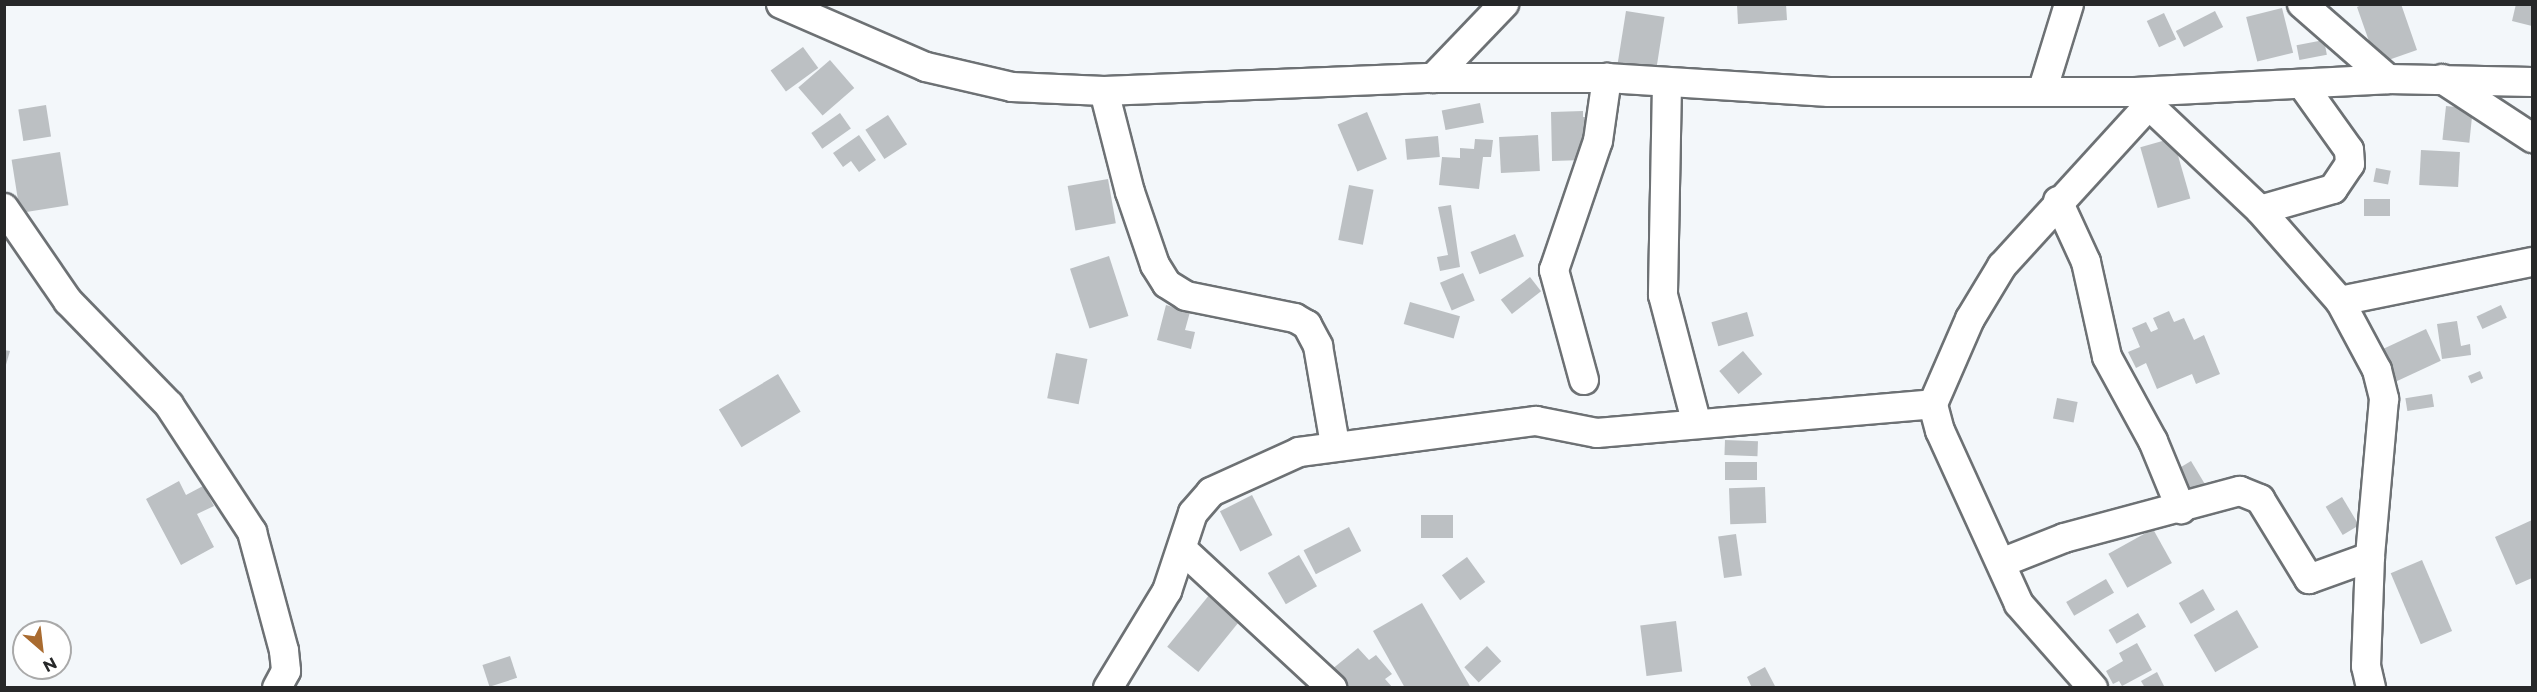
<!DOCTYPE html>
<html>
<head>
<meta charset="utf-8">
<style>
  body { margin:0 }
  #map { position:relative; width:2537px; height:692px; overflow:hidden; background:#f3f7fa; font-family:Montserrat,sans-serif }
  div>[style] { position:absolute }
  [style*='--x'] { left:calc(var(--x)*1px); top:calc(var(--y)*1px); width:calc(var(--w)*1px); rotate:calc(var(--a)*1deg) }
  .building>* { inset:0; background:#bcc0c3; transform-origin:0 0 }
  .roads { filter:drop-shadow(2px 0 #6d7174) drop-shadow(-2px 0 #6d7174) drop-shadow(0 2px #6d7174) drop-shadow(0 -2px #6d7174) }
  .street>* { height:28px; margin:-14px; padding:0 14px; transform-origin:14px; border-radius:14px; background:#fff }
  span { translate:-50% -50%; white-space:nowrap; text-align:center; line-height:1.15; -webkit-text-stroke:5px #fff; paint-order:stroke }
  .frame { position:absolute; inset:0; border:6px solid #272829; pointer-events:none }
  .north { position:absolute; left:12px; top:620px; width:60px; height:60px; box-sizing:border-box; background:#fff; border:2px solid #a9a9a9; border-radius:50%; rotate:152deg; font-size:16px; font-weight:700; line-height:24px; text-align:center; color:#272829 }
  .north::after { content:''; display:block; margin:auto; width:21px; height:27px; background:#a96b30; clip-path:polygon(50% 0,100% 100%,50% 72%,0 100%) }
</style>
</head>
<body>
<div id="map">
  <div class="building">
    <i style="clip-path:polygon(1737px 4px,1786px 4px,1787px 20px,1738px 24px)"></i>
    <i style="clip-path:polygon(2364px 4px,2401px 4px,2417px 50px,2377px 64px,2357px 7px)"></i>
    <i style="clip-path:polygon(2516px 4px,2532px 4px,2532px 26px,2512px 21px)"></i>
    <i style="left:2282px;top:8px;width:46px;height:37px;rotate:76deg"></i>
    <i style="left:1626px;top:11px;width:39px;height:52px;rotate:9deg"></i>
    <i style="left:2215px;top:11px;width:18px;height:44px;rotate:63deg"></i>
    <i style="left:2164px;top:13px;width:29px;height:19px;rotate:65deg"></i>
    <i style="left:2324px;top:40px;width:15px;height:28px;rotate:79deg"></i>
    <i style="left:803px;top:47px;width:26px;height:40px;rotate:54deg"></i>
    <i style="left:830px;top:60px;width:37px;height:42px;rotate:49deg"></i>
    <i style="left:1480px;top:103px;width:20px;height:39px;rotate:79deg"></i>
    <i style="left:46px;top:105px;width:32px;height:28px;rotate:81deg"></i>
    <i style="left:2446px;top:106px;width:27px;height:34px;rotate:6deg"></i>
    <i style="clip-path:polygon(1583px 111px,1583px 117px,1596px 117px,1597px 131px,1583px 131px,1584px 160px,1552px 161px,1551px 112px)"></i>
    <i style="left:1367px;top:112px;width:51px;height:32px;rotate:67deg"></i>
    <i style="left:840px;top:113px;width:19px;height:35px;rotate:55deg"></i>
    <i style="left:888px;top:115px;width:35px;height:27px;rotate:57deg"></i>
    <i style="clip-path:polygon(859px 135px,876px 160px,859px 172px,851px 161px,843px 167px,833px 153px)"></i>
    <i style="left:1538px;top:135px;width:36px;height:39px;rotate:87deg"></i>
    <i style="left:1438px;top:136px;width:21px;height:33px;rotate:85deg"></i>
    <i style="left:2173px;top:138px;width:63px;height:34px;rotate:74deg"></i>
    <i style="clip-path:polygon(1475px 139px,1493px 140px,1491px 157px,1483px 157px,1479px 189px,1439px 185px,1442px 157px,1460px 158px,1460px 148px,1474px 149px)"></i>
    <i style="left:2421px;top:150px;width:39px;height:35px;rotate:3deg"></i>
    <i style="left:60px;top:152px;width:54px;height:49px;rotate:81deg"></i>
    <i style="left:2376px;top:168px;width:15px;height:14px;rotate:11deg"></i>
    <i style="left:1108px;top:179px;width:45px;height:41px;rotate:80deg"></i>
    <i style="left:1349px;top:185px;width:25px;height:56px;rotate:11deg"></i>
    <i style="left:2364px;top:199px;width:26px;height:17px"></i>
    <i style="clip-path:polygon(1451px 205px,1460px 267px,1440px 271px,1437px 257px,1448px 255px,1438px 207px)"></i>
    <i style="left:1515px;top:234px;width:24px;height:48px;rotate:68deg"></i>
    <i style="left:1109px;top:256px;width:63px;height:41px;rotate:72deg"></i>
    <i style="left:1463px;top:273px;width:30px;height:25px;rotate:67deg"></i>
    <i style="left:1530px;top:277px;width:18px;height:37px;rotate:52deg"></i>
    <i style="left:1410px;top:302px;width:52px;height:23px;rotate:16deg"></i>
    <i style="clip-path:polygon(1166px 305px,1190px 312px,1185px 330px,1195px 332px,1191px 349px,1157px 340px)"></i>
    <i style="left:2501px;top:305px;width:14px;height:27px;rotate:65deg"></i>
    <i style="clip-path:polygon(2169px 311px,2174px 322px,2184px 318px,2194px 340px,2204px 335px,2220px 374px,2196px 384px,2192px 374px,2157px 389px,2146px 363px,2136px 368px,2128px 352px,2140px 347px,2132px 328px,2146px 322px,2151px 332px,2158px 329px,2153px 318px)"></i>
    <i style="left:1747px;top:312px;width:25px;height:37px;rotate:74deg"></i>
    <i style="clip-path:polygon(2457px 321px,2461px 346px,2470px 344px,2471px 355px,2442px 359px,2437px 324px)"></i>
    <i style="left:2426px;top:329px;width:35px;height:57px;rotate:65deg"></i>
    <i style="clip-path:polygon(4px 350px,10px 351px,5px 368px,4px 367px)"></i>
    <i style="left:1743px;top:351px;width:30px;height:31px;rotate:50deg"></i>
    <i style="left:1056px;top:353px;width:32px;height:46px;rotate:11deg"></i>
    <i style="left:2480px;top:371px;width:8px;height:13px;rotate:67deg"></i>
    <i style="left:778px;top:374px;width:44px;height:69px;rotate:59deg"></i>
    <i style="left:2432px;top:394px;width:13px;height:27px;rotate:81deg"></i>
    <i style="left:2057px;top:398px;width:21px;height:21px;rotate:11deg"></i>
    <i style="left:1725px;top:440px;width:33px;height:15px;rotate:2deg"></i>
    <i style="left:2191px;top:461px;width:33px;height:27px;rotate:59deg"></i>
    <i style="left:1725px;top:462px;width:32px;height:18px"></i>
    <i style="clip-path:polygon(179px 481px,186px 495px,203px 486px,214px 506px,197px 514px,214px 547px,181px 565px,146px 499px)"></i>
    <i style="left:1765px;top:487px;width:36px;height:36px;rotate:88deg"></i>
    <i style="left:1252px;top:495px;width:45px;height:36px;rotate:63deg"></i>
    <i style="left:2342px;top:497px;width:33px;height:19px;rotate:59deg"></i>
    <i style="left:1421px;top:515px;width:32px;height:23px"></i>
    <i style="clip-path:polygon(2532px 520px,2532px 578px,2516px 585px,2495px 537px)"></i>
    <i style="left:1349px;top:527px;width:27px;height:51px;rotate:63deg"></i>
    <i style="left:2153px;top:529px;width:39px;height:51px;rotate:61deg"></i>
    <i style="left:1736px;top:534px;width:42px;height:18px;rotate:82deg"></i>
    <i style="left:1299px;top:555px;width:36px;height:36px;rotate:60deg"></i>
    <i style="left:1467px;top:557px;width:31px;height:31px;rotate:54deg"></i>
    <i style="left:2422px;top:560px;width:77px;height:34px;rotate:67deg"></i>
    <i style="left:2106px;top:579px;width:16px;height:46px;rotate:60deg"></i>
    <i style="left:2203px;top:589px;width:24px;height:28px;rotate:60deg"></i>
    <i style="left:1210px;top:594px;width:40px;height:68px;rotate:39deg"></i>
    <i style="clip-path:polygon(1422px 603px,1471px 688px,1405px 688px,1373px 631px)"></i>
    <i style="left:2237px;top:610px;width:43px;height:50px;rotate:60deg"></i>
    <i style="left:2138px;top:613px;width:16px;height:34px;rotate:60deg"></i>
    <i style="left:1676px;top:621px;width:51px;height:36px;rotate:83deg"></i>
    <i style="clip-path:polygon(2137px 643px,2152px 670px,2122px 686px,2119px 681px,2113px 684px,2106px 671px,2123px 661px,2119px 653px)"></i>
    <i style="left:1487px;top:646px;width:21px;height:31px;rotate:47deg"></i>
    <i style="clip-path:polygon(1358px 648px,1369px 660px,1376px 655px,1392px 674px,1385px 679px,1393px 688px,1346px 688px,1331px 670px)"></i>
    <i style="left:510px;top:656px;width:23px;height:29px;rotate:72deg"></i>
    <i style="clip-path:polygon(1765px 667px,1776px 688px,1752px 688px,1747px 677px)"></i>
    <i style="clip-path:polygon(2157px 672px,2165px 688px,2145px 688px,2141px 681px)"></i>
  </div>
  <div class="roads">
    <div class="street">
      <i style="--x:781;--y:4;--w:158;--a:23.5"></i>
      <i style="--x:926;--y:67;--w:88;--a:13.1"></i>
      <i style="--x:1012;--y:87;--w:92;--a:2.5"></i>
      <i style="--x:1104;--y:91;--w:329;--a:-2.3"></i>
      <i style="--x:1433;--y:78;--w:174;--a:0"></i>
      <i style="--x:1607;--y:78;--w:222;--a:3.6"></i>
      <i style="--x:1829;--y:92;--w:306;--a:0"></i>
      <i style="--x:2135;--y:92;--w:253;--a:-2.9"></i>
      <i style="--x:2388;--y:79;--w:144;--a:1.2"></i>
      <i style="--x:2302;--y:4;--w:114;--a:41.1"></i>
      <i style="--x:1433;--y:78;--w:103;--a:-46.2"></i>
      <i style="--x:2442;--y:79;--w:108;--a:33.2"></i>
      <i style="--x:1667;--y:84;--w:211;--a:91.1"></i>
      <i style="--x:1663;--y:295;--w:130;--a:75.3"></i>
      <i style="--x:1104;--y:91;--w:104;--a:75.6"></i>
      <i style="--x:1130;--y:192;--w:77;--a:71.1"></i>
      <i style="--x:1155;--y:265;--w:22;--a:58"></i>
      <i style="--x:1167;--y:284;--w:22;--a:32"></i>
      <i style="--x:1186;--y:296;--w:111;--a:11.4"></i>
      <i style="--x:1295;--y:318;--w:14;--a:30"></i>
      <i style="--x:1307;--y:325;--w:24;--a:62"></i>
      <i style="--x:1318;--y:346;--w:99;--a:80.2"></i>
      <i style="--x:2042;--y:92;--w:92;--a:-72.9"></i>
      <i style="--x:2136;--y:93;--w:170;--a:43.3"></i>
      <i style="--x:2260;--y:210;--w:121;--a:48.7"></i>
      <i style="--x:2340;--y:301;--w:78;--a:61.8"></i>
      <i style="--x:2377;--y:370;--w:30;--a:76"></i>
      <i style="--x:2384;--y:399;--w:159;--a:95.1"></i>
      <i style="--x:2370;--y:557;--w:109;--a:92.1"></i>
      <i style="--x:2366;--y:666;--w:23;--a:77"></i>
      <i style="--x:2058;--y:201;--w:67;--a:65.3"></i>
      <i style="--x:2086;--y:262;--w:97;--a:77.5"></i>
      <i style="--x:2107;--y:357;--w:96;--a:61.3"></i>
      <i style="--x:2153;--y:441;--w:74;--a:67.6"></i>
      <i style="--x:4;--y:208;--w:113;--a:55.5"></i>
      <i style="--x:68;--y:301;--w:145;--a:45.8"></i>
      <i style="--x:169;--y:405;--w:152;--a:56.8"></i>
      <i style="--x:252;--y:532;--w:123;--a:74.9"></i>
      <i style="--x:284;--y:651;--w:20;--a:84"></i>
      <i style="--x:286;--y:671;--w:19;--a:118"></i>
      <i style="--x:2260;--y:210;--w:76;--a:-16"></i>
      <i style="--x:2333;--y:189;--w:30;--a:-56"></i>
      <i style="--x:2350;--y:164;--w:14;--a:-94"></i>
      <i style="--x:2349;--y:150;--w:81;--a:-125.5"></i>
      <i style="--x:2340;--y:301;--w:196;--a:-11.5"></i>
      <i style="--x:1584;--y:380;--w:114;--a:-105.3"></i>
      <i style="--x:1554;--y:270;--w:136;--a:-71.2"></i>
      <i style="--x:1598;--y:141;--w:64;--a:-81.9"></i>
      <i style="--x:1182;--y:549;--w:205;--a:42.8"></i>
      <i style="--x:2001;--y:563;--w:68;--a:-21.6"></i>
      <i style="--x:2064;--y:538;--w:182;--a:-15"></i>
      <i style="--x:2240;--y:491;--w:22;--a:22"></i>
      <i style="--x:2260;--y:499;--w:94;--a:58.5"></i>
      <i style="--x:2309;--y:579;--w:65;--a:-19.8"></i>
      <i style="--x:1108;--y:688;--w:114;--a:-58.7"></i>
      <i style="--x:1167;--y:591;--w:82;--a:-71.6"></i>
      <i style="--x:1193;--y:513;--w:28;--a:-49"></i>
      <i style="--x:1211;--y:492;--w:97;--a:-24.4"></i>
      <i style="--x:1299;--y:452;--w:239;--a:-7.5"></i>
      <i style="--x:1536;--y:421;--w:62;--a:11.1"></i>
      <i style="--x:1597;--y:433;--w:337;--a:-4.9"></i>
      <i style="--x:2093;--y:688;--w:112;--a:-131.4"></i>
      <i style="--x:2019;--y:604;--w:190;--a:-114.5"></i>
      <i style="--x:1940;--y:431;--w:28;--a:-105"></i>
      <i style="--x:1933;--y:404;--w:93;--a:-66.5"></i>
      <i style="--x:1970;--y:319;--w:62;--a:-58.9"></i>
      <i style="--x:2002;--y:266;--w:218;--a:-47.6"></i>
    </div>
  </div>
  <div class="frame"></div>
  <div class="north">N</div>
</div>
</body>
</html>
